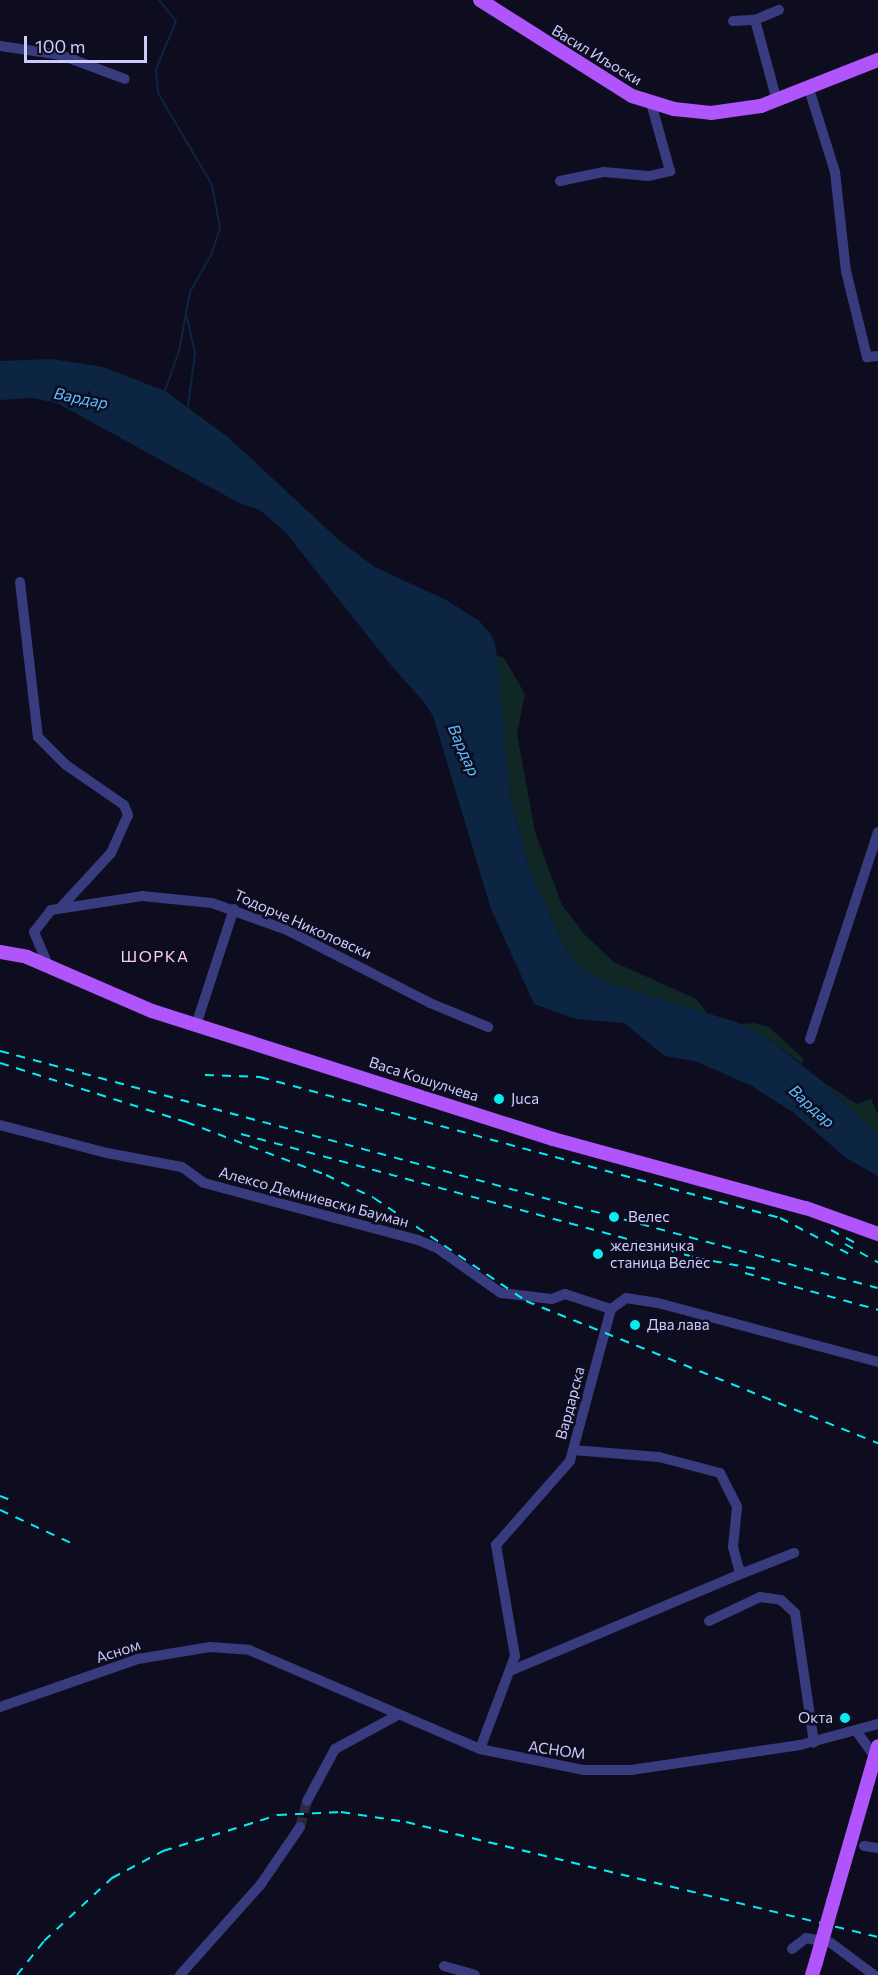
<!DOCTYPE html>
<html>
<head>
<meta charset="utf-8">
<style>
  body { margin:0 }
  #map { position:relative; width:878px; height:1975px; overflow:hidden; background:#0e0c1f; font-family:Commissioner,sans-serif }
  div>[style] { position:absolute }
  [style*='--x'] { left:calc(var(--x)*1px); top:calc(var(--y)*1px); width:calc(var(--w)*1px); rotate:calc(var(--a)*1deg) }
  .green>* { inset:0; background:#102825 }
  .water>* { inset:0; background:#0c2543 }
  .stream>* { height:2px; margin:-1px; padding:0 1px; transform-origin:1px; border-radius:1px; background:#0c2543 }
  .minor-tunnel>* { height:10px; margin-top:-5px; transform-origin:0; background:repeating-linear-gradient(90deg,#2b2940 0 10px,transparent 0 15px) }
  .minor>* { height:10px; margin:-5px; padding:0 5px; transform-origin:5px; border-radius:5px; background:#383b7d }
  .major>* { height:14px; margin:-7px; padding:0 7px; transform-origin:7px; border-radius:7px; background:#b054fc }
  .rail>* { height:2px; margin-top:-1px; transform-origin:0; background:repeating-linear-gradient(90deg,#04edf1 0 9px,transparent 0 17px) }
  .major-bridge>* { height:14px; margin:-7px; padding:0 7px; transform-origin:7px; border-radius:7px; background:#b054fc }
  .dots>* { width:16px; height:16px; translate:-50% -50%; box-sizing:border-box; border:3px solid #0e0c1f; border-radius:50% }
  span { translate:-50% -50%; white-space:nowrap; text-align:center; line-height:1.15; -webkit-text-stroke:5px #0e0c1f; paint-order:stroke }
  .street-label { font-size:15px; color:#cdcbfe }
  .poi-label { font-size:15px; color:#cdcbfe }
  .left { translate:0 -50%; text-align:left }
  .right { translate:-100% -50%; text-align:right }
  .water-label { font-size:16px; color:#5abffd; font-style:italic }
  .neighbourhood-label { font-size:16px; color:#fecdf0; letter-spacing:1.5px }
  .scale { position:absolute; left:24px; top:36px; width:123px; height:27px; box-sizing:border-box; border:3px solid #cdcbfe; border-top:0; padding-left:8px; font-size:18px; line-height:21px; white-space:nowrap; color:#cdcbfe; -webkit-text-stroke:4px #0e0c1f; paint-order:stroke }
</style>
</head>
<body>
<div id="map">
  <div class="green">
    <i style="clip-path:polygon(496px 655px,504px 658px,525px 694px,517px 734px,535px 832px,562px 905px,585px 935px,614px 962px,696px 999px,708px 1014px,608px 983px,580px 968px,565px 948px,530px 871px,510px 797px)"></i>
    <i style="clip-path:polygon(755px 1023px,769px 1027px,804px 1059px,802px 1064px,765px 1036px,741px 1024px)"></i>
    <i style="clip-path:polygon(823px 1082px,857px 1104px,871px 1099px,878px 1115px,878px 1135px)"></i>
  </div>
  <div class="water">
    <i style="clip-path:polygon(51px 359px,103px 367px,165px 391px,228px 437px,341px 542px,375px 567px,448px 601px,479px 621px,491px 634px,496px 648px,510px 797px,530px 871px,565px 948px,580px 968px,608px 983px,736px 1022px,765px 1036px,823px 1082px,878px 1135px,878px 1176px,846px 1158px,794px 1113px,752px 1086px,695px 1061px,665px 1056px,624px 1023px,576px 1019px,534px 1004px,491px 909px,433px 716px,423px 701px,390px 664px,286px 533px,260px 510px,239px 503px,57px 403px,32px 398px,0 400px,0 361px)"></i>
  </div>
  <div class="stream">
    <i style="--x:159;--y:0;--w:27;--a:51"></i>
    <i style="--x:176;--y:21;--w:52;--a:112.6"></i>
    <i style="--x:156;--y:69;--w:24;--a:85"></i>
    <i style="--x:158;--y:93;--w:107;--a:59.6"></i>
    <i style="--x:212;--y:185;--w:44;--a:79.5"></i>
    <i style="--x:220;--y:228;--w:26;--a:108"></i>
    <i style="--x:212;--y:253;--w:45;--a:119.4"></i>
    <i style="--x:190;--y:292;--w:60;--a:100.6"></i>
    <i style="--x:179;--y:351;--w:42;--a:109.3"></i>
    <i style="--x:186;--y:313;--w:41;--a:77.3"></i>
    <i style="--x:195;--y:353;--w:54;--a:97.4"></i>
  </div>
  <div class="minor-tunnel">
    <i style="--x:300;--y:1827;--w:27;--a:-75"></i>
  </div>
  <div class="minor">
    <i style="--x:733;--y:21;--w:22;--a:-3"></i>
    <i style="--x:0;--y:46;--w:62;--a:8.4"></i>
    <i style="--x:61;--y:55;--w:68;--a:20.6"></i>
    <i style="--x:809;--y:89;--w:87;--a:72.6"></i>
    <i style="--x:835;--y:172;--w:100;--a:83.7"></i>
    <i style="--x:846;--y:271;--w:89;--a:76.3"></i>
    <i style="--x:867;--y:357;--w:11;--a:-5"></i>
    <i style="--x:777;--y:101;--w:84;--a:-105.2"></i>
    <i style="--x:755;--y:20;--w:26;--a:-23"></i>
    <i style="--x:560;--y:181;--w:45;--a:-11.6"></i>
    <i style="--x:604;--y:172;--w:45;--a:5.1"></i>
    <i style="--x:649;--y:176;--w:22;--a:-13"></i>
    <i style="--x:670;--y:171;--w:71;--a:-105.6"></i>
    <i style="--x:20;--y:582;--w:156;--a:83.4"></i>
    <i style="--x:38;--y:737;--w:40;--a:45"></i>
    <i style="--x:66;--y:765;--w:70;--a:34.6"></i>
    <i style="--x:124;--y:805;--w:11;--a:68"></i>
    <i style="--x:128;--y:815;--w:42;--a:114.1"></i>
    <i style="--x:111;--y:853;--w:72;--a:132.8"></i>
    <i style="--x:48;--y:965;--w:36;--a:-113"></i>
    <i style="--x:34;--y:932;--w:28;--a:-52"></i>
    <i style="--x:51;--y:910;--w:92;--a:-8.7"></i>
    <i style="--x:142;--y:896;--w:70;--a:5.7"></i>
    <i style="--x:212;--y:903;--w:80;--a:19.8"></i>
    <i style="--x:287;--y:930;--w:161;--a:27"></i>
    <i style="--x:430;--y:1003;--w:63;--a:22.5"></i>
    <i style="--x:196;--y:1025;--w:122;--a:-71.9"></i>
    <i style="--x:810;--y:1039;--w:218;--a:-71.8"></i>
    <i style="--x:0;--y:1125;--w:111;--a:14.7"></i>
    <i style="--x:107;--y:1153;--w:76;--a:10.6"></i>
    <i style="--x:182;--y:1167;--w:27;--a:36"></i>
    <i style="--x:204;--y:1183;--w:221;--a:14.9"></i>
    <i style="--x:418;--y:1240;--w:21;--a:23"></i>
    <i style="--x:437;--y:1248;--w:78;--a:35.1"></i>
    <i style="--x:501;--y:1293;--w:51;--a:6.7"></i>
    <i style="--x:552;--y:1299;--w:14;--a:-21"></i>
    <i style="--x:565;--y:1294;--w:48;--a:18.1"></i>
    <i style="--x:573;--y:1450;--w:86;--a:4.7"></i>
    <i style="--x:659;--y:1457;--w:63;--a:14.7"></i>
    <i style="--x:720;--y:1473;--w:38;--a:63"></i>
    <i style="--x:737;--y:1507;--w:40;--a:95.7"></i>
    <i style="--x:733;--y:1547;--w:23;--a:75"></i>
    <i style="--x:739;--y:1569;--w:6;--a:45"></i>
    <i style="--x:743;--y:1573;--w:55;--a:-21.4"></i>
    <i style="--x:709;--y:1621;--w:56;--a:-25.2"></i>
    <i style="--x:760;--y:1597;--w:21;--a:8"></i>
    <i style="--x:781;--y:1600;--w:19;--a:43"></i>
    <i style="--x:795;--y:1613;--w:131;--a:81.7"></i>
    <i style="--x:510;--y:1671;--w:253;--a:-22.8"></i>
    <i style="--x:0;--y:1707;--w:146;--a:-19.2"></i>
    <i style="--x:138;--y:1659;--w:73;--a:-9.5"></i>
    <i style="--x:210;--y:1647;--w:39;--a:4"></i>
    <i style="--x:249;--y:1650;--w:251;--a:23.2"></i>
    <i style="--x:480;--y:1749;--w:105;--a:11.5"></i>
    <i style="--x:583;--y:1770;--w:48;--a:0"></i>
    <i style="--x:631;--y:1770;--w:171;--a:-8.4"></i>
    <i style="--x:800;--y:1745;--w:81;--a:-15.1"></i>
    <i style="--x:857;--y:1732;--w:27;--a:54"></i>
    <i style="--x:480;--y:1749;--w:99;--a:-69.4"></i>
    <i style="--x:515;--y:1656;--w:113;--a:-99.7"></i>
    <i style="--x:496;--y:1545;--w:112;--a:-48.6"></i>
    <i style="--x:570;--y:1461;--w:157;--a:-74.9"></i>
    <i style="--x:611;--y:1309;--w:19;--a:-36"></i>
    <i style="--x:626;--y:1298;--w:32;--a:9"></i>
    <i style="--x:658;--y:1303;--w:228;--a:15"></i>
    <i style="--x:307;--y:1801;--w:59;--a:-61.7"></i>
    <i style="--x:335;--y:1749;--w:69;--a:-28.4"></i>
    <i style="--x:864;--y:1846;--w:14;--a:8"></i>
    <i style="--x:792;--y:1949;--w:18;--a:-38"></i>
    <i style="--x:806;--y:1938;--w:25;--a:11"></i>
    <i style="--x:831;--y:1943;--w:54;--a:36.7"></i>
    <i style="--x:444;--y:1966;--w:32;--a:16"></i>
    <i style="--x:180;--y:1975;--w:122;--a:-48.3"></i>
    <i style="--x:261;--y:1884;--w:69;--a:-55.6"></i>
  </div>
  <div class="major">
    <i style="--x:480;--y:0;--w:180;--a:32.3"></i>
    <i style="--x:632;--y:96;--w:44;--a:17.2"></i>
    <i style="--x:674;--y:109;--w:37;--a:6"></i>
    <i style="--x:711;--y:113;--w:50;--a:-8"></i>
    <i style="--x:761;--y:106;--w:126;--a:-21.5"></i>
    <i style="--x:0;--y:952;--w:27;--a:10"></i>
    <i style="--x:27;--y:957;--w:136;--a:23.4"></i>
    <i style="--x:152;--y:1011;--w:421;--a:17.7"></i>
    <i style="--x:553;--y:1139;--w:262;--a:15.3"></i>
    <i style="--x:806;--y:1208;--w:77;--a:19.9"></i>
    <i style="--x:833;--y:1902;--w:162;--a:-73.9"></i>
    <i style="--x:812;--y:1975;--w:14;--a:-73"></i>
  </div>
  <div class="rail">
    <i style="--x:0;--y:1051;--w:909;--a:15.11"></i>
    <i style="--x:0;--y:1063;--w:195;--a:17.6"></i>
    <i style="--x:186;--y:1122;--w:150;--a:20.7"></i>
    <i style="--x:326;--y:1175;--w:53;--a:25.6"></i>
    <i style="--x:374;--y:1198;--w:184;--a:34.1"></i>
    <i style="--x:526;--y:1301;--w:380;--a:22"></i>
    <i style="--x:205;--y:1075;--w:55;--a:2.1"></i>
    <i style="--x:260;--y:1077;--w:539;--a:15.17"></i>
    <i style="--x:780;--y:1218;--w:80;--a:27.5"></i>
    <i style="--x:241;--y:1134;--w:472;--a:15.2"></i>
    <i style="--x:696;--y:1258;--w:62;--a:10.2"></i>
    <i style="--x:831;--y:1230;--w:30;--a:28"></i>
    <i style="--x:845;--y:1244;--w:38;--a:29"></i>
    <i style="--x:745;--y:1273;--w:138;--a:15.5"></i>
    <i style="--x:0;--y:1496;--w:9;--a:21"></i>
    <i style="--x:0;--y:1510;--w:78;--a:24.9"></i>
    <i style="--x:17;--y:1975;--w:43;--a:-51.5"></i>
    <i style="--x:44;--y:1941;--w:93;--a:-42.8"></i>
    <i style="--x:112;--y:1878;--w:58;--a:-27.9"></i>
    <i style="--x:163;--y:1851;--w:121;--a:-17.4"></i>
    <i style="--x:278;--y:1815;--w:63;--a:-2.7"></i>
    <i style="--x:341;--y:1812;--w:66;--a:8.7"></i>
    <i style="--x:406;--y:1822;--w:486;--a:13.7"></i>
  </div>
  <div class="major-bridge">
    <i style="--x:816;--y:1962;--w:62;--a:-74.2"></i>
  </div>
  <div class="dots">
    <i style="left:499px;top:1099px;background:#04edf1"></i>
    <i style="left:614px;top:1217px;background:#04edf1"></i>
    <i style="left:598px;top:1254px;background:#04edf1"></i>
    <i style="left:635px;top:1325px;background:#04edf1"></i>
    <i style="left:845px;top:1718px;background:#04edf1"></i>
  </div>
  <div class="street-label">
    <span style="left:597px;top:55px;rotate:31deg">Васил Иљоски</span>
    <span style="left:303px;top:924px;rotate:24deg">Тодорче Николовски</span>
    <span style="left:424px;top:1079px;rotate:18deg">Васа Кошулчева</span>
    <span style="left:314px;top:1197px;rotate:15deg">Алексо Демниевски Бауман</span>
    <span style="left:570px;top:1403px;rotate:-75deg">Вардарска</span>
    <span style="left:118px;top:1651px;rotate:-18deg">Асном</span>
    <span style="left:557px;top:1750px;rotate:8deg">АСНОМ</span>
  </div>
  <div class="poi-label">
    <span class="left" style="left:511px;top:1099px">Juca</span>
    <span class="left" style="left:628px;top:1217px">Велес</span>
    <span class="left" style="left:610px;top:1254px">железничка<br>станица Велес</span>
    <span class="left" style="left:647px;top:1325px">Два лава</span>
    <span class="right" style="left:833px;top:1718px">Окта</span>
  </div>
  <div class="water-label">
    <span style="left:81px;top:398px;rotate:11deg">Вардар</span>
    <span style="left:464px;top:750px;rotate:66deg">Вардар</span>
    <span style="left:812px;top:1106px;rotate:42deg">Вардар</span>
  </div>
  <div class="neighbourhood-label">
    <span style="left:155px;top:956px">ШОРКА</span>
  </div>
  <div class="scale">100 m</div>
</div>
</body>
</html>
